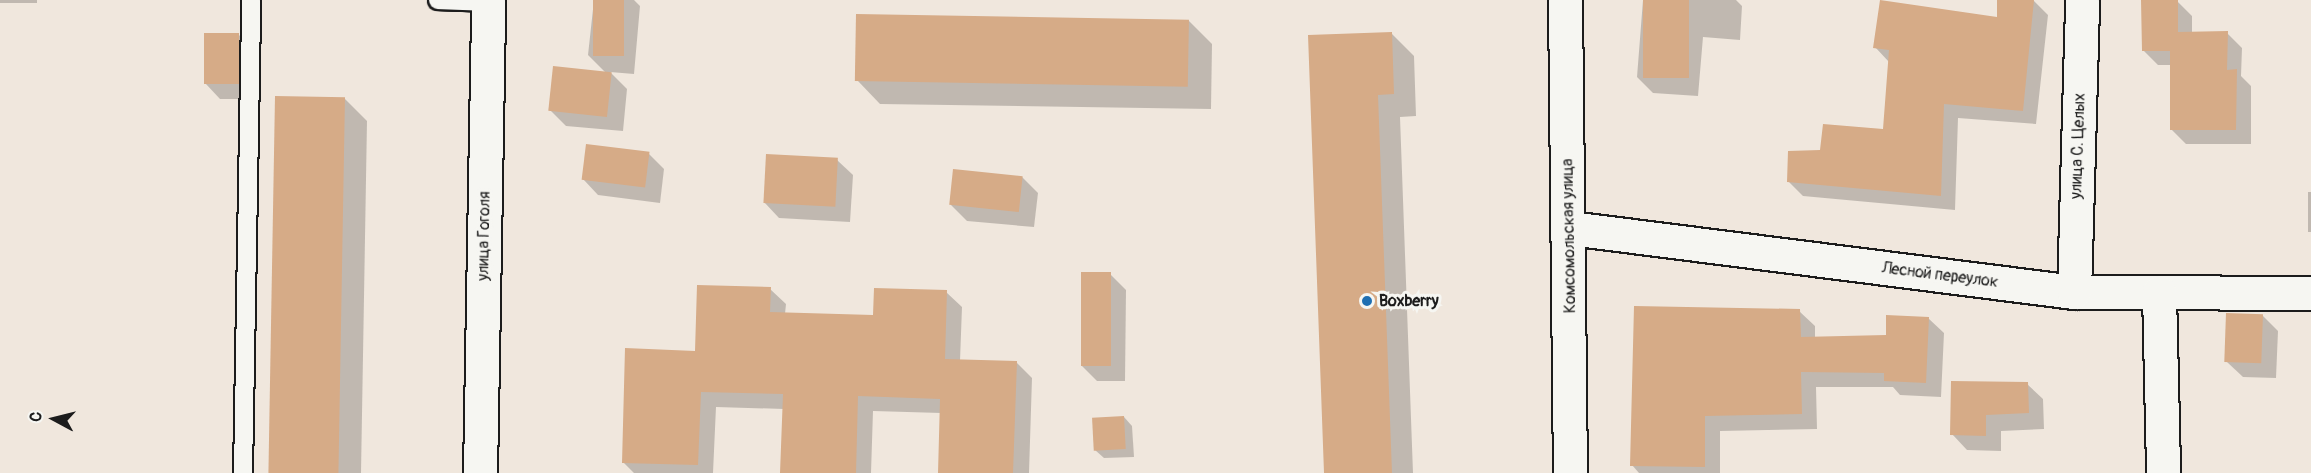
<!DOCTYPE html>
<html>
<head>
<meta charset="utf-8">
<style>
  body { margin:0 }
  #map { position:relative; width:2311px; height:473px; overflow:hidden; background:#f0e7dd; font-family:Pangolin,sans-serif }
  div>[style] { position:absolute }
  [style*='--x'] { left:calc(var(--x)*1px); top:calc(var(--y)*1px); width:calc(var(--w)*1px); rotate:calc(var(--a)*1deg) }
  .shadow>* { inset:0; background:#0003; transform-origin:0 0 }
  .building>* { inset:0; background:#d6ab87; transform-origin:0 0 }
  .roads { filter:drop-shadow(2px 0 #1c1c1c) drop-shadow(-2px 0 #1c1c1c) drop-shadow(0 2px #1c1c1c) drop-shadow(0 -2px #1c1c1c) }
  .lane>* { height:18px; margin:-9px; padding:0 9px; transform-origin:9px; border-radius:9px; background:#f6f6f2 }
  .street>* { height:33px; margin:-16.5px; padding:0 16.5px; transform-origin:16.5px; border-radius:16.5px; background:#f6f6f2 }
  .secondary>* { height:33px; margin:-16.5px; padding:0 16.5px; transform-origin:16.5px; border-radius:16.5px; background:#f6f6f2 }
  .dots>* { width:16px; height:16px; translate:-50% -50%; box-sizing:border-box; border:3px solid #f6f6f2; border-radius:50% }
  span { translate:-50% -50%; white-space:nowrap; text-align:center; line-height:1.15; -webkit-text-stroke:6px #f6f6f2; paint-order:stroke }
  .street-label { font-size:16px; color:#1c1c1c }
  .poi-label { font-size:16px; color:#1c1c1c; font-weight:700 }
  .left { translate:0 -50%; text-align:left }
  .north { position:absolute; left:24px; top:389px; width:60px; height:60px; -webkit-text-stroke:4px #f6f6f2; paint-order:stroke; rotate:277deg; font-size:16px; font-weight:700; line-height:24px; text-align:center; color:#1c1c1c }
  .north::after { content:''; display:block; margin:auto; width:21px; height:27px; background:#1c1c1c; clip-path:polygon(50% 0,100% 100%,50% 72%,0 100%) }
</style>
</head>
<body>
<div id="map">
  <div class="shadow">
    <i style="left:0;top:0;width:37px;height:3px"></i>
    <i style="clip-path:polygon(594px 0,634px 0,640px 6px,634px 74px,610px 72px,627px 89px,623px 131px,566px 126px,550px 110px,605px 72px,588px 55px)"></i>
    <i style="clip-path:polygon(1643px 0,1736px 0,1742px 6px,1740px 40px,1703px 37px,1698px 96px,1653px 93px,1637px 77px)"></i>
    <i style="clip-path:polygon(1999px 0,2034px 1px,2048px 15px,2036px 124px,1958px 118px,1955px 210px,1803px 196px,1789px 182px,1822px 152px,1885px 131px,1889px 62px,1875px 47px,1998px 19px)"></i>
    <i style="clip-path:polygon(2177px 1px,2192px 16px,2192px 33px,2227px 33px,2242px 48px,2241px 76px,2251px 86px,2251px 144px,2186px 144px,2171px 129px,2171px 65px,2158px 65px,2143px 50px)"></i>
    <i style="clip-path:polygon(1188px 20px,1212px 44px,1211px 109px,880px 104px,857px 80px)"></i>
    <i style="clip-path:polygon(1391px 33px,1414px 56px,1416px 116px,1400px 117px,1413px 473px,1325px 473px,1309px 36px)"></i>
    <i style="clip-path:polygon(238px 34px,254px 50px,253px 99px,220px 99px,205px 83px)"></i>
    <i style="clip-path:polygon(344px 98px,367px 121px,361px 473px,270px 473px)"></i>
    <i style="clip-path:polygon(648px 153px,664px 169px,660px 203px,598px 195px,583px 179px)"></i>
    <i style="clip-path:polygon(837px 160px,853px 175px,850px 222px,779px 218px,764px 202px)"></i>
    <i style="clip-path:polygon(1022px 177px,1038px 193px,1034px 227px,967px 221px,951px 205px)"></i>
    <i style="left:2308px;top:192px;width:3px;height:40px"></i>
    <i style="clip-path:polygon(1110px 274px,1126px 290px,1125px 381px,1097px 381px,1081px 365px)"></i>
    <i style="clip-path:polygon(770px 289px,786px 304px,785px 314px,874px 317px,946px 292px,962px 307px,960px 361px,1016px 362px,1032px 378px,1029px 473px,940px 473px,941px 413px,873px 411px,871px 473px,781px 473px,784px 409px,716px 407px,713px 473px,634px 473px,623px 462px,696px 352px)"></i>
    <i style="clip-path:polygon(1799px 311px,1815px 326px,1815px 338px,1887px 337px,1928px 318px,1944px 333px,1941px 397px,1900px 395px,1893px 387px,1816px 387px,1817px 429px,1720px 431px,1720px 473px,1639px 473px,1632px 465px)"></i>
    <i style="clip-path:polygon(2262px 315px,2278px 331px,2276px 378px,2243px 377px,2227px 362px)"></i>
    <i style="clip-path:polygon(2027px 384px,2043px 399px,2044px 429px,2001px 431px,2001px 451px,1967px 450px,1952px 434px)"></i>
    <i style="clip-path:polygon(1124px 417px,1132px 426px,1134px 457px,1104px 458px,1095px 450px)"></i>
  </div>
  <div class="building">
    <i style="left:593px;top:0;width:31px;height:56px"></i>
    <i style="left:1643px;top:0;width:46px;height:78px"></i>
    <i style="clip-path:polygon(1880px 0,1997px 17px,1997px 0,2034px 0,2023px 111px,1944px 104px,1941px 196px,1787px 182px,1788px 151px,1820px 150px,1823px 124px,1883px 129px,1889px 50px,1873px 48px)"></i>
    <i style="clip-path:polygon(2141px 0,2178px 0,2178px 32px,2228px 31px,2227px 70px,2237px 69px,2236px 130px,2170px 130px,2170px 51px,2142px 51px)"></i>
    <i style="left:856px;top:14px;width:333px;height:67px;rotate:1deg"></i>
    <i style="clip-path:polygon(1392px 32px,1394px 94px,1378px 95px,1392px 473px,1324px 473px,1308px 35px)"></i>
    <i style="left:204px;top:33px;width:35px;height:51px"></i>
    <i style="left:553px;top:66px;width:59px;height:45px;rotate:6deg"></i>
    <i style="left:275px;top:96px;width:70px;height:377px;rotate:1deg"></i>
    <i style="left:586px;top:144px;width:64px;height:36px;rotate:7deg"></i>
    <i style="left:766px;top:154px;width:72px;height:49px;rotate:3deg"></i>
    <i style="left:953px;top:169px;width:70px;height:36px;rotate:6deg"></i>
    <i style="left:1081px;top:272px;width:30px;height:94px"></i>
    <i style="clip-path:polygon(697px 285px,771px 287px,770px 312px,873px 315px,874px 288px,947px 290px,945px 359px,1017px 361px,1013px 473px,938px 473px,940px 399px,858px 396px,856px 473px,780px 473px,783px 394px,701px 392px,698px 465px,622px 463px,625px 348px,695px 351px)"></i>
    <i style="clip-path:polygon(1634px 306px,1800px 309px,1801px 337px,1886px 335px,1886px 315px,1929px 317px,1926px 383px,1884px 381px,1884px 373px,1801px 372px,1802px 414px,1705px 416px,1705px 467px,1630px 466px)"></i>
    <i style="left:2226px;top:313px;width:37px;height:49px;rotate:2deg"></i>
    <i style="clip-path:polygon(1951px 381px,2028px 382px,2029px 413px,1986px 415px,1986px 436px,1950px 435px)"></i>
    <i style="left:1124px;top:416px;width:33px;height:32px;rotate:87deg"></i>
  </div>
  <div class="roads">
    <div class="lane">
      <i style="--x:438;--y:0;--w:50;--a:2.3"></i>
      <i style="--x:243;--y:473;--w:473;--a:-89"></i>
    </div>
    <div class="street">
      <i style="--x:1570;--y:228;--w:508;--a:7.24"></i>
      <i style="--x:2074;--y:292;--w:237;--a:0.2"></i>
      <i style="--x:2074;--y:292;--w:292;--a:-88.4"></i>
      <i style="--x:2159;--y:292;--w:181;--a:88.7"></i>
      <i style="--x:480;--y:473;--w:473;--a:-89"></i>
    </div>
    <div class="secondary">
      <i style="--x:1565;--y:0;--w:473;--a:89.4"></i>
    </div>
  </div>
  <div class="dots">
    <i style="left:1367px;top:301px;background:#1f6fb2"></i>
  </div>
  <div class="street-label">
    <span style="left:2078px;top:146px;rotate:-88deg">улица С. Целых</span>
    <span style="left:484px;top:236px;rotate:-89deg">улица Гоголя</span>
    <span style="left:1569px;top:236px;rotate:-91deg">Комсомольская улица</span>
    <span style="left:1940px;top:275px;rotate:7deg">Лесной переулок</span>
  </div>
  <div class="poi-label">
    <span class="left" style="left:1379px;top:301px">Boxberry</span>
  </div>
  <div class="north">С</div>
</div>
</body>
</html>
